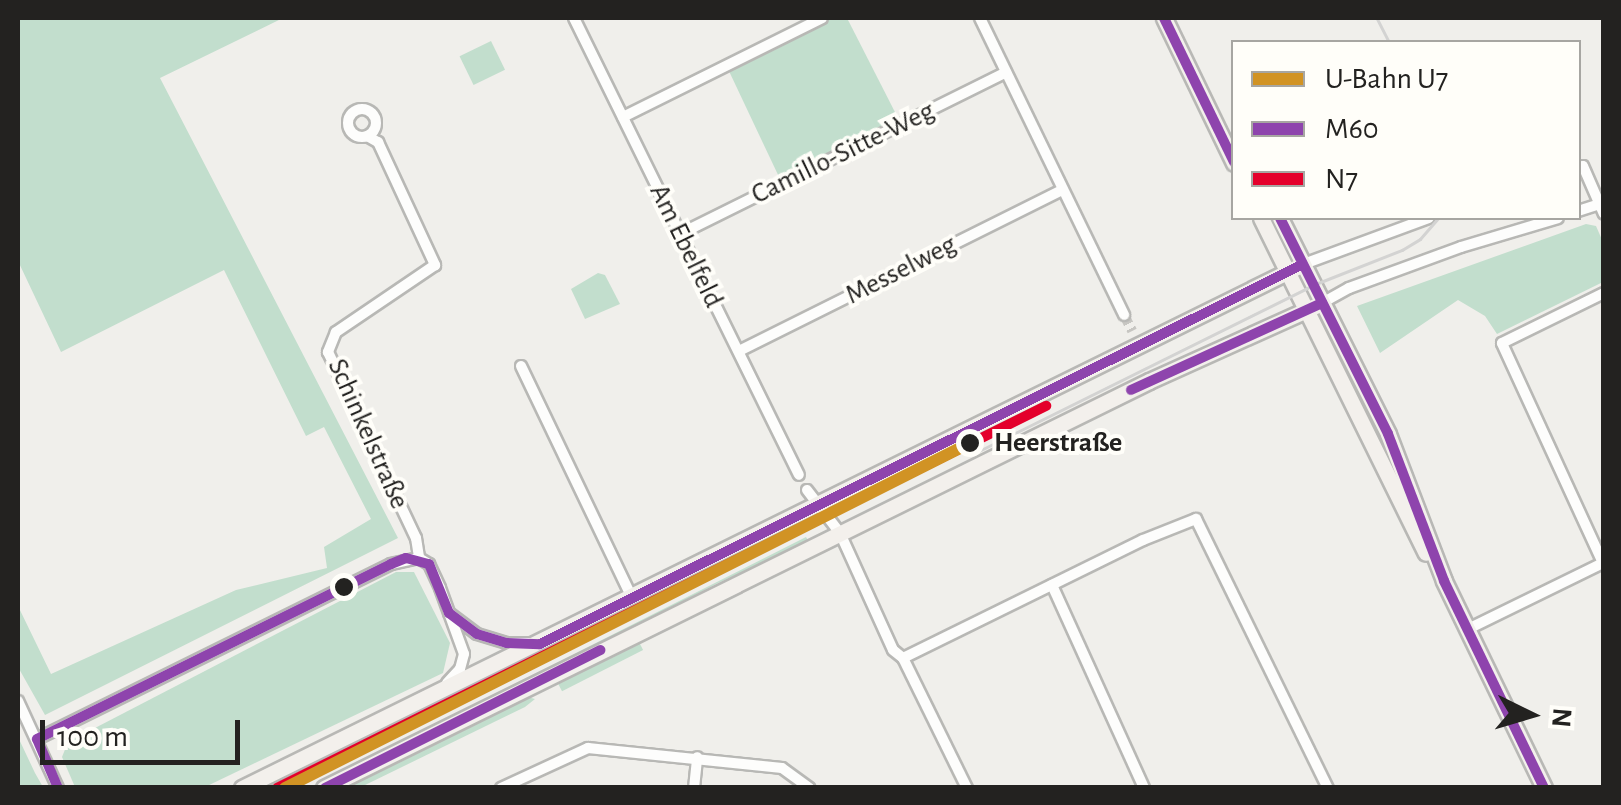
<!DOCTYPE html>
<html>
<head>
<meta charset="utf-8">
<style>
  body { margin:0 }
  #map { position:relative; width:1621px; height:805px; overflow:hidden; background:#f0efeb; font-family:"Alegreya Sans",sans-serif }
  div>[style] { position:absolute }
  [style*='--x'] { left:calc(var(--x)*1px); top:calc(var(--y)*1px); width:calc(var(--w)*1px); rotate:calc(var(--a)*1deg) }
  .green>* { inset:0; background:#c2decd; transform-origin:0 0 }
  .minor-tunnel>* { height:10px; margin-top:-5px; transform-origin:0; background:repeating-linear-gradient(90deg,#c7c6c2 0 10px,transparent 0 15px) }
  .roads { filter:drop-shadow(2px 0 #b8b8b5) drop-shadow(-2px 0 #b8b8b5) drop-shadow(0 2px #b8b8b5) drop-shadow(0 -2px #b8b8b5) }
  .minor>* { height:10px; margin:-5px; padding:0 5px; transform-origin:5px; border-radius:5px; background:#fdfdfc }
  .minor>.ring { margin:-5px; padding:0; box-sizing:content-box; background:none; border:10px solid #fdfdfc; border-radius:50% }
  .secondary>* { height:15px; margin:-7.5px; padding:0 7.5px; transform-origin:7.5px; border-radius:7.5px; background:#f3f0ec }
  .tram>* { height:2.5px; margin:-1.25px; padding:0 1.25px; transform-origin:1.25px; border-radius:1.25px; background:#d3d3d2 }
  .bus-1>* { height:10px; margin:-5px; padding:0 5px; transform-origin:5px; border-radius:5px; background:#8e44ad }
  .bus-2>* { height:10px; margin:-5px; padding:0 5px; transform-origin:5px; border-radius:5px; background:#e4002b }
  .metro-1>* { height:12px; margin:-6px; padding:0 6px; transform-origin:6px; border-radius:6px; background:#d19324 }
  .dots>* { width:28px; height:28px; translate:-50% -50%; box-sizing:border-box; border:5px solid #fffef9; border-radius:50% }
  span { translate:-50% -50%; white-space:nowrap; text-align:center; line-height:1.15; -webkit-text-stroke:8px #fffef9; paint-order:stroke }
  .street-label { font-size:28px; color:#232220 }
  .stop-label { font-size:28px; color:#232220; font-weight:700 }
  .left { translate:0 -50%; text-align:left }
  .frame { position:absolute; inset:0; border:20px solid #232220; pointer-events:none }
  .legend { position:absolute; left:1231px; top:40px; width:350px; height:180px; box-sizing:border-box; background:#fffef9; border:2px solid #a7a6a2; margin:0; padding:12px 18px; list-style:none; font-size:30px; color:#232220 }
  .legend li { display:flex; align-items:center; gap:20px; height:50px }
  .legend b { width:50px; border:2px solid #a7a6a2 }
  .north { position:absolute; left:1481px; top:665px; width:100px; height:100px; -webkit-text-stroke:8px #fffef9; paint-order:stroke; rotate:95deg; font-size:28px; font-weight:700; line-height:40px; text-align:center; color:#232220 }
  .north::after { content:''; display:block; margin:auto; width:35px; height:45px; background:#232220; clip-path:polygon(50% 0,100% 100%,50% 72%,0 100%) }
  .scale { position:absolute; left:40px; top:720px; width:200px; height:45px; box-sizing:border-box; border:5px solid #232220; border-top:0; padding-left:12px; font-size:30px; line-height:35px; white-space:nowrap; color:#232220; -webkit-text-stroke:8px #fffef9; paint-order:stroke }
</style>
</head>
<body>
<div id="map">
  <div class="green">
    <i style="clip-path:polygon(18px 18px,283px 18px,160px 78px,398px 538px,45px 715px,18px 667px,18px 606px,51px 674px,236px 590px,327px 568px,324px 547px,371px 519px,324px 427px,306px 436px,224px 270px,61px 352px,18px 261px)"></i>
    <i style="clip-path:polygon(832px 18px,847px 18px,899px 120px,780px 179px,728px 69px)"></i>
    <i style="left:491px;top:41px;width:32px;height:35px;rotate:64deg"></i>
    <i style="clip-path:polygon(1586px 224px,1596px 226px,1603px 242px,1603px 282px,1497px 334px,1485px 316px,1458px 300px,1380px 353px,1357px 306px)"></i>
    <i style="clip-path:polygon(598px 273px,605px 275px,620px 304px,585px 319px,571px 289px)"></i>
    <i style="clip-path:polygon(1083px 381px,1084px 383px,840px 502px,839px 499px)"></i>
    <i style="clip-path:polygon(797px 519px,799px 523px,446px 707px,268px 788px,471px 690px)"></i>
    <i style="clip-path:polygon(806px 537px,809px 542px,718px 583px,462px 715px,308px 788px)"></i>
    <i style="clip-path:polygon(396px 572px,414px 572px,450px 643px,443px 673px,205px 787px,75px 787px,62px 757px,68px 742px)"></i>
    <i style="left:639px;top:642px;width:9px;height:91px;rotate:63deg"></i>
    <i style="clip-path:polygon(528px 697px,535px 699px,525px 707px,361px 787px,343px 787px)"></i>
    <i style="clip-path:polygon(18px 737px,35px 773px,43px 787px,18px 787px)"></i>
  </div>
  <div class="minor-tunnel">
    <i style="--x:1124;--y:315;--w:18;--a:63"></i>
  </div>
  <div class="roads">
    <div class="minor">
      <i style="--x:574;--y:18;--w:509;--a:63.79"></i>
      <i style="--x:980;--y:18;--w:330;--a:64.1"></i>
      <i class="ring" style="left:348px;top:109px;width:18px;height:18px"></i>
      <i style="--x:623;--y:117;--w:222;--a:-26.4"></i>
      <i style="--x:367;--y:136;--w:13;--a:29"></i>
      <i style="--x:378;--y:142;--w:136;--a:65.1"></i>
      <i style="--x:435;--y:265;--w:120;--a:145.9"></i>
      <i style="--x:336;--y:332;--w:22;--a:112"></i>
      <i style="--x:328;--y:352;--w:206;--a:64.7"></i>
      <i style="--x:416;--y:538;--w:20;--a:81"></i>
      <i style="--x:419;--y:558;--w:12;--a:31"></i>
      <i style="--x:429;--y:564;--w:26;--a:65"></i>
      <i style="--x:440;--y:588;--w:70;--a:70"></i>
      <i style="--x:464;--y:654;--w:16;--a:105"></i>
      <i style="--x:460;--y:669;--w:19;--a:133"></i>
      <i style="--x:1578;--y:168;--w:5;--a:-22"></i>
      <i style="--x:1583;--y:166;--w:52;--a:66.4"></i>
      <i style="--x:1578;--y:211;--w:22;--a:-18"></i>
      <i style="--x:680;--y:234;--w:364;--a:-26.4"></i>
      <i style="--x:1301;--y:265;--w:136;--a:-20.2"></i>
      <i style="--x:1322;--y:303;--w:31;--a:-29"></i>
      <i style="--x:1349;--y:288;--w:119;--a:-20.1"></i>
      <i style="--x:1461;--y:247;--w:101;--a:-16.6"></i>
      <i style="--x:739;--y:351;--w:361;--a:-26.5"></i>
      <i style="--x:521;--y:366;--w:255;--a:64.4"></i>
      <i style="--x:807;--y:490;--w:54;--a:52.5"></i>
      <i style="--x:840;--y:533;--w:128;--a:65.6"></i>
      <i style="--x:893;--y:650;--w:13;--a:39"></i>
      <i style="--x:903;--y:658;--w:145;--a:63.8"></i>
      <i style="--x:1052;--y:585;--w:223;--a:65.6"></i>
      <i style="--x:449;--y:613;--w:35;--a:37"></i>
      <i style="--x:477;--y:634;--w:31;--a:17"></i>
      <i style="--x:507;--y:643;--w:22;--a:0"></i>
      <i style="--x:1466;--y:630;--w:153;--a:-26.1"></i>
      <i style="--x:1603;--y:563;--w:242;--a:-114.7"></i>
      <i style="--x:1502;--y:343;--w:114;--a:-26.1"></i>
      <i style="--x:903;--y:658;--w:267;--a:-26.2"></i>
      <i style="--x:1143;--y:540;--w:57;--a:-21.6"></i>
      <i style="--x:1196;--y:519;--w:300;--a:63.9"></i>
      <i style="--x:18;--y:701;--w:96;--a:65.3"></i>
      <i style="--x:37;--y:739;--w:395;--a:-26.3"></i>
      <i style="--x:391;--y:564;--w:29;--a:-12"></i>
      <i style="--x:501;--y:788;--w:96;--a:-24.7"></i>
      <i style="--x:588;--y:748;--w:195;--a:5.9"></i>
      <i style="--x:782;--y:768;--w:34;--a:36"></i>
      <i style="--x:694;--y:788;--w:31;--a:-84"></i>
    </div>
    <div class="secondary">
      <i style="--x:1164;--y:18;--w:161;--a:64.2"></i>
      <i style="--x:1261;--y:218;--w:373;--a:63.8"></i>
      <i style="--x:1280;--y:218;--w:241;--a:63.4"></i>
      <i style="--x:1388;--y:434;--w:157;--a:69.1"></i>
      <i style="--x:1444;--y:581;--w:230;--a:64.2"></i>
      <i style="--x:242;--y:788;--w:1181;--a:-26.28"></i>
      <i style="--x:324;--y:788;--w:920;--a:-26.26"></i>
      <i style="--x:1149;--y:381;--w:190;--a:-24.3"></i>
    </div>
  </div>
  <div class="tram">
    <i style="--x:1377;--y:18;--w:27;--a:63"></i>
    <i style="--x:975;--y:453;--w:377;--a:-26.4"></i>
    <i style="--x:1313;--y:285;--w:96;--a:-21.5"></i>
    <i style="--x:1402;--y:250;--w:21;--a:-31"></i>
    <i style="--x:1420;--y:239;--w:28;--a:-49"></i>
  </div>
  <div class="bus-1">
    <i style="--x:1164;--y:18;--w:160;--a:64.1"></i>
    <i style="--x:1280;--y:218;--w:241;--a:63.4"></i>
    <i style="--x:1388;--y:434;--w:157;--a:69.1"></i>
    <i style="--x:1444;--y:581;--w:230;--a:64.2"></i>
    <i style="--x:1131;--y:390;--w:210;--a:-24.5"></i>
    <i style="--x:58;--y:788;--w:53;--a:-113.2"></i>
    <i style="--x:37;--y:739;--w:395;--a:-26.3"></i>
    <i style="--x:391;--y:564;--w:16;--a:-22"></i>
    <i style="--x:406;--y:558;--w:24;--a:15"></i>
    <i style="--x:429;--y:564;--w:53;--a:67.8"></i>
    <i style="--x:449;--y:613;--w:35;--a:37"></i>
    <i style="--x:477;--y:634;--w:31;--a:17"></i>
    <i style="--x:507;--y:643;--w:33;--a:2"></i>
    <i style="--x:540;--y:644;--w:850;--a:-26.47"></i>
    <i style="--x:325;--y:788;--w:308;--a:-26.6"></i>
  </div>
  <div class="bus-2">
    <i style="--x:277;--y:788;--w:859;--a:-26.42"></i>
  </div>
  <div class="metro-1">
    <i style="--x:285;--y:788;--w:767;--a:-26.73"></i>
  </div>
  <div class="dots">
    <i style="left:970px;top:443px;background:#232220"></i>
    <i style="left:344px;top:587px;background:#232220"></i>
  </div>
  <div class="street-label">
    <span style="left:843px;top:153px;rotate:-26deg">Camillo-Sitte-Weg</span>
    <span style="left:686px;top:246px;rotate:64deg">Am Ebelfeld</span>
    <span style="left:901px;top:270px;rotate:-27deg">Messelweg</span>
    <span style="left:368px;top:434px;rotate:66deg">Schinkelstraße</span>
  </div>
  <div class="stop-label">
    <span class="left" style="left:994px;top:443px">Heerstraße</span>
  </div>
  <div class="frame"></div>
  <ul class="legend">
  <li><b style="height:12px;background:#d19324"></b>U-Bahn U7</li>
  <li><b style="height:12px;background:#8e44ad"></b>M60</li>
  <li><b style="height:12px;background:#e4002b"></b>N7</li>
  </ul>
  <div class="north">N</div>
  <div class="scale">100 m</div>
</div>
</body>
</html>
